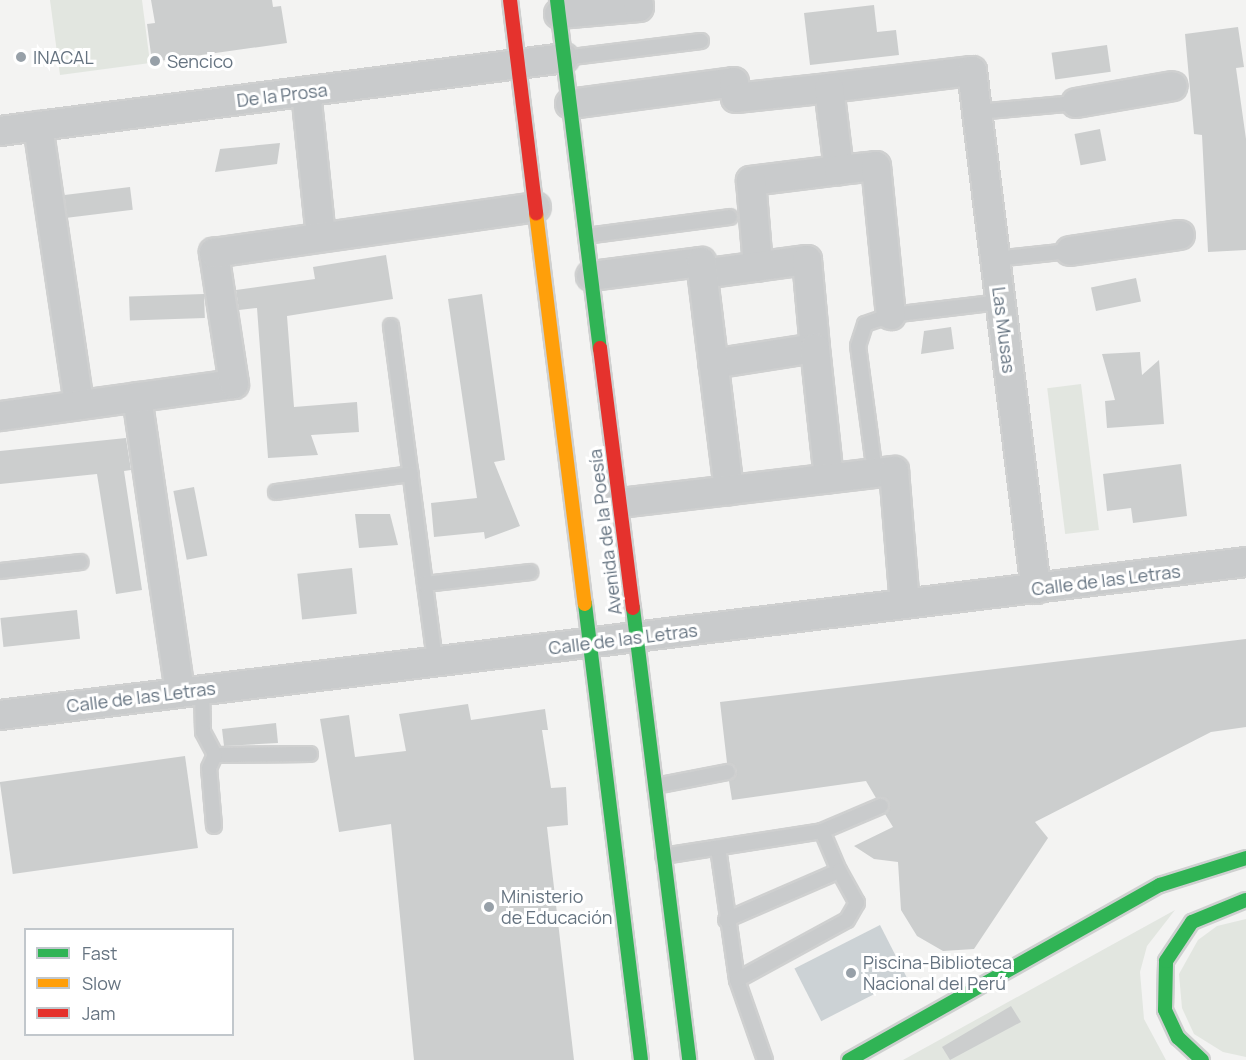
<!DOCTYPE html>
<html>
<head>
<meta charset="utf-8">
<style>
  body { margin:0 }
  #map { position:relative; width:1246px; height:1060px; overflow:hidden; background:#f3f3f2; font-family:Manrope,sans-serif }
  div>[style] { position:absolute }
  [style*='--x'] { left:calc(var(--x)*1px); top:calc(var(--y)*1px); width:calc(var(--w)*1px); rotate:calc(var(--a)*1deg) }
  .green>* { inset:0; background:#e2e6e0; transform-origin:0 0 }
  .water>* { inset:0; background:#ccd2d5; transform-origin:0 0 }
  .building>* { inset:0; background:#cccece; transform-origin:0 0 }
  .roads { filter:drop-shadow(2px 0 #cfd0d0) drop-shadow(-2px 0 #cfd0d0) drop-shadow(0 2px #cfd0d0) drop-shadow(0 -2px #cfd0d0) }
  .lane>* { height:14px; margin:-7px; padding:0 7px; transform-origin:7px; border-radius:7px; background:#c9cbcc }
  .street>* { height:28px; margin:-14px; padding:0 14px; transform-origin:14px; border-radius:14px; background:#c9cbcc }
  .fast>* { height:14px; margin:-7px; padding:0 7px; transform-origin:7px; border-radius:7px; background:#30b455 }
  .slow>* { height:14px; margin:-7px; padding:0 7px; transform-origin:7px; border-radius:7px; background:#ff9f0a }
  .jam>* { height:14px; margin:-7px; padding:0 7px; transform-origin:7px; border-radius:7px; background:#e5322d }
  .dots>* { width:16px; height:16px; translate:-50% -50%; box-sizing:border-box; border:3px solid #fff; border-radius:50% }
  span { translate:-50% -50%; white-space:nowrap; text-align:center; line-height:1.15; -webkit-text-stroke:6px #fff; paint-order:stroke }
  .poi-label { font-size:18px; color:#657380 }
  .left { translate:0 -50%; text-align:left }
  .street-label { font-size:18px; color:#657380 }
  .legend { position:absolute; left:24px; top:928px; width:210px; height:108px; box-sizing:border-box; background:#fff; border:2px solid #c1c7cc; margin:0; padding:8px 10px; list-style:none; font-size:18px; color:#657380 }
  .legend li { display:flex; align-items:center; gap:12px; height:30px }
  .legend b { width:30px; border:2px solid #c1c7cc }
</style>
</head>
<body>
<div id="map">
  <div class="green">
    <i style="clip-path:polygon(50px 0,142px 0,150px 63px,60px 75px)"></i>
    <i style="left:1081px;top:384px;width:147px;height:34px;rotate:83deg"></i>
    <i style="clip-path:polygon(1175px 910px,1147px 946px,1140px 972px,1144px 1019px,1166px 1060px,903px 1060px)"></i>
    <i style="clip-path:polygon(1246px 919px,1246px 1057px,1223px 1052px,1194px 1034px,1182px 1008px,1179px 974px,1198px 940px,1217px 926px)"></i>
  </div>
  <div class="water">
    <i style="left:880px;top:925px;width:59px;height:96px;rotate:63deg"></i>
  </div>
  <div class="building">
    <i style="clip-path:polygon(151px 0,272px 0,273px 7px,281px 6px,287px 43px,152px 62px,147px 24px,155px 23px)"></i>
    <i style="clip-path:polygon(874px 5px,877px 32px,896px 30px,899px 55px,810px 65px,804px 13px)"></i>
    <i style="clip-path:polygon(1238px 27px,1244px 67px,1236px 68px,1246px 139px,1246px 250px,1208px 252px,1202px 135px,1194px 134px,1185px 34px)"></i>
    <i style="left:1107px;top:45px;width:27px;height:56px;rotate:82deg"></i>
    <i style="left:1100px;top:129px;width:32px;height:26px;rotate:79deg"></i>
    <i style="clip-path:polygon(280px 143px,277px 164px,215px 172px,220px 149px)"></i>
    <i style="left:130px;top:187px;width:23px;height:66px;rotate:83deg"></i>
    <i style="clip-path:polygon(386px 255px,393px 299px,287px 316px,294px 407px,357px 402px,359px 432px,311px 435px,318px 455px,268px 458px,257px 308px,239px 310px,236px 290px,315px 279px,313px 267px)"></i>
    <i style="left:1136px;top:278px;width:24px;height:46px;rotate:78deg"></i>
    <i style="left:204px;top:294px;width:24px;height:75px;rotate:88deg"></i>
    <i style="clip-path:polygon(482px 294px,505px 460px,494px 462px,520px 526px,485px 539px,484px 532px,434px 537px,431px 503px,477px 498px,448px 299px)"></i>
    <i style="clip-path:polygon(951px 327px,954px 349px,921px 354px,924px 331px)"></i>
    <i style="clip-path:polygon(1140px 352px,1142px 375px,1159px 360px,1164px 424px,1107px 428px,1105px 401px,1115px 400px,1102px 354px)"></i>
    <i style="clip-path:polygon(126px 438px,131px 470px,124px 471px,142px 590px,116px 594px,97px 474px,0 484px,0 451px)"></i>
    <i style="clip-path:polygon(1181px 464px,1187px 516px,1133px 523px,1131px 508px,1107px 511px,1103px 474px)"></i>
    <i style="left:194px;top:487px;width:70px;height:21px;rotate:79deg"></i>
    <i style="clip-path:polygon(355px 514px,390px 514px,398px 545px,359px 548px)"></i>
    <i style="left:352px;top:568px;width:46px;height:55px;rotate:84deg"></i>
    <i style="left:77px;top:610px;width:29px;height:77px;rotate:84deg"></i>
    <i style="clip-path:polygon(1246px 639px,1246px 727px,1211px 732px,1035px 822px,1048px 838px,974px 949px,943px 951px,917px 936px,901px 910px,898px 862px,874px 859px,854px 846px,893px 827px,885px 814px,889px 802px,876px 798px,866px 781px,732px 800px,729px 781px,737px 771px,727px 763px,720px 702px)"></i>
    <i style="clip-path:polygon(468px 704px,471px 720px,545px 709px,548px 730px,542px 730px,551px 788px,566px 787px,568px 825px,547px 827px,574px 1060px,414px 1060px,391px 824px,339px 832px,320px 719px,349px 715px,355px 757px,406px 751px,399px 714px)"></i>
    <i style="clip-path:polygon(276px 723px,278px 743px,224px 746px,222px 729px)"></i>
    <i style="left:185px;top:756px;width:93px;height:187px;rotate:82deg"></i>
    <i style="clip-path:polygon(1011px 1006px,1021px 1022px,950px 1060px,942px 1047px)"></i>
  </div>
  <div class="roads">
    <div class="lane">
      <i style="--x:564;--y:58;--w:138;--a:-7.1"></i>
      <i style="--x:977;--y:112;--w:99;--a:-5.2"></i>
      <i style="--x:586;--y:236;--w:145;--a:-7.5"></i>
      <i style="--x:995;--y:259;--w:75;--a:-6.1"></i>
      <i style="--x:391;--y:326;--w:338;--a:82.5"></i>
      <i style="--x:875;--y:473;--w:128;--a:-97.6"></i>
      <i style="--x:858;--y:346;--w:23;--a:-72"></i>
      <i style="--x:865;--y:324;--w:28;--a:-19"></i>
      <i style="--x:891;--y:315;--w:110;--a:-6.8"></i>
      <i style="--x:276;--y:492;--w:136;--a:-7.6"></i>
      <i style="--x:0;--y:571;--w:81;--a:-6.4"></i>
      <i style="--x:425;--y:584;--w:106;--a:-6.5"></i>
      <i style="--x:202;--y:690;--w:42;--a:88.6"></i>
      <i style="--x:203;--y:732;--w:26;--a:62"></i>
      <i style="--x:215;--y:755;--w:95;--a:-0.6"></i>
      <i style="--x:655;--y:786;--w:74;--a:-10.9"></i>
      <i style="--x:214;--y:826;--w:58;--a:-94.9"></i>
      <i style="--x:209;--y:768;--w:14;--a:-65"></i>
      <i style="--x:822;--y:831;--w:64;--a:-23"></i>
      <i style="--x:718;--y:848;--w:133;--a:81.8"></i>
      <i style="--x:737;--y:980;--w:85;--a:70.7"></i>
      <i style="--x:663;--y:856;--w:161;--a:-8.9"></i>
      <i style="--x:822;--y:831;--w:43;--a:67"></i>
      <i style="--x:839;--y:871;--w:123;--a:156.6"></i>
      <i style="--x:737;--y:980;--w:125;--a:-28.6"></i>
      <i style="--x:847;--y:920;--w:20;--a:-60"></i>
      <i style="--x:857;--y:903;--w:37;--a:-119"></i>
    </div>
    <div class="street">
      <i style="--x:559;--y:14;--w:80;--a:-5"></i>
      <i style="--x:639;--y:7;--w:7;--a:-98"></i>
      <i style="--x:829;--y:88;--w:144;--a:-6.8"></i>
      <i style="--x:972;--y:71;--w:522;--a:82.96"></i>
      <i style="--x:306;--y:92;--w:146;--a:84.1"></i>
      <i style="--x:1076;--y:103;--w:98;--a:-9.9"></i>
      <i style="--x:570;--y:104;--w:165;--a:-7.6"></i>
      <i style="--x:734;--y:82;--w:16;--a:83"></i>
      <i style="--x:736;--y:98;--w:94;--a:-6.1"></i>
      <i style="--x:829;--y:88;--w:83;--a:83"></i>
      <i style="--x:839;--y:170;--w:89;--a:172.9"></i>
      <i style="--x:751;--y:181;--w:86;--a:85.3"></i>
      <i style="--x:38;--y:126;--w:282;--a:81.6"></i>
      <i style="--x:0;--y:131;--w:569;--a:-7.37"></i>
      <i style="--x:839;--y:170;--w:37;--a:-6"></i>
      <i style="--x:876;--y:166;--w:150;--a:84.3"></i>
      <i style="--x:1070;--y:251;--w:111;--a:-8.3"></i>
      <i style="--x:702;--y:274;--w:106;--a:-7.6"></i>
      <i style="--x:807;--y:260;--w:88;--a:84.8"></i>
      <i style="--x:815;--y:348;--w:103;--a:171.1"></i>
      <i style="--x:591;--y:276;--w:111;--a:-7.3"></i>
      <i style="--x:701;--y:262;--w:230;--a:83"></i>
      <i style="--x:815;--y:348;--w:131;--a:83.9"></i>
      <i style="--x:137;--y:397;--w:298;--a:81.7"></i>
      <i style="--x:0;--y:416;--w:236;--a:-7.8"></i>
      <i style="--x:234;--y:384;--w:133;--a:-98.7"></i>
      <i style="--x:214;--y:253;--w:325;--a:-8.1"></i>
      <i style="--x:620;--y:503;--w:276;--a:-6.7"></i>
      <i style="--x:894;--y:471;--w:133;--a:85.3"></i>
      <i style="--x:0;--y:715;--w:1255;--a:-7"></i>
    </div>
    <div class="fast">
      <i style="--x:557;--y:0;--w:351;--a:83"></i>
      <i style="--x:585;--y:604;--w:459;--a:83"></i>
      <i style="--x:633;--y:608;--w:455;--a:82.9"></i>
      <i style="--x:849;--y:1060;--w:357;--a:-29.4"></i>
      <i style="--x:1160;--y:885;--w:90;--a:-17.4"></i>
      <i style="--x:1202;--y:1060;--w:33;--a:-137"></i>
      <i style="--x:1178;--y:1038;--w:31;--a:-115"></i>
      <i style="--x:1165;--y:1010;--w:49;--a:-88.8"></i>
      <i style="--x:1166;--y:961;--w:47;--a:-56.3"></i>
      <i style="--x:1192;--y:922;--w:58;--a:-22.2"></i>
    </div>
    <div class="slow">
      <i style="--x:536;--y:213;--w:394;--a:82.9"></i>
    </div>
    <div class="jam">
      <i style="--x:510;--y:0;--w:215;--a:83"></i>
      <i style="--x:600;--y:348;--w:262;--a:82.8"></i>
    </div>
  </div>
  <div class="dots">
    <i style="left:21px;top:57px;background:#97a0a8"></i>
    <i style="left:155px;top:61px;background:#97a0a8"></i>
    <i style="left:489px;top:907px;background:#97a0a8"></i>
    <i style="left:851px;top:973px;background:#97a0a8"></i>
  </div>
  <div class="poi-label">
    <span class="left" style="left:33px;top:57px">INACAL</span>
    <span class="left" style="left:167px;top:61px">Sencico</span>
    <span class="left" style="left:501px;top:907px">Ministerio<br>de Educación</span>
    <span class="left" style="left:863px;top:973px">Piscina-Biblioteca<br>Nacional del Perú</span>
  </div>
  <div class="street-label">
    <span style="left:282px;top:95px;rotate:-7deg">De la Prosa</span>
    <span style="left:1004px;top:330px;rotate:83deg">Las Musas</span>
    <span style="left:605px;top:532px;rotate:-97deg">Avenida de la Poesía</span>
    <span style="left:1106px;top:580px;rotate:-7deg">Calle de las Letras</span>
    <span style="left:623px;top:639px;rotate:-7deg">Calle de las Letras</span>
    <span style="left:141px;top:697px;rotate:-7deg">Calle de las Letras</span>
  </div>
  <ul class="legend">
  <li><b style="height:8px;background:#30b455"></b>Fast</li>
  <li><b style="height:8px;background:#ff9f0a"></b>Slow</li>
  <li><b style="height:8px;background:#e5322d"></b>Jam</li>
  </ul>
</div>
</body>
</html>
